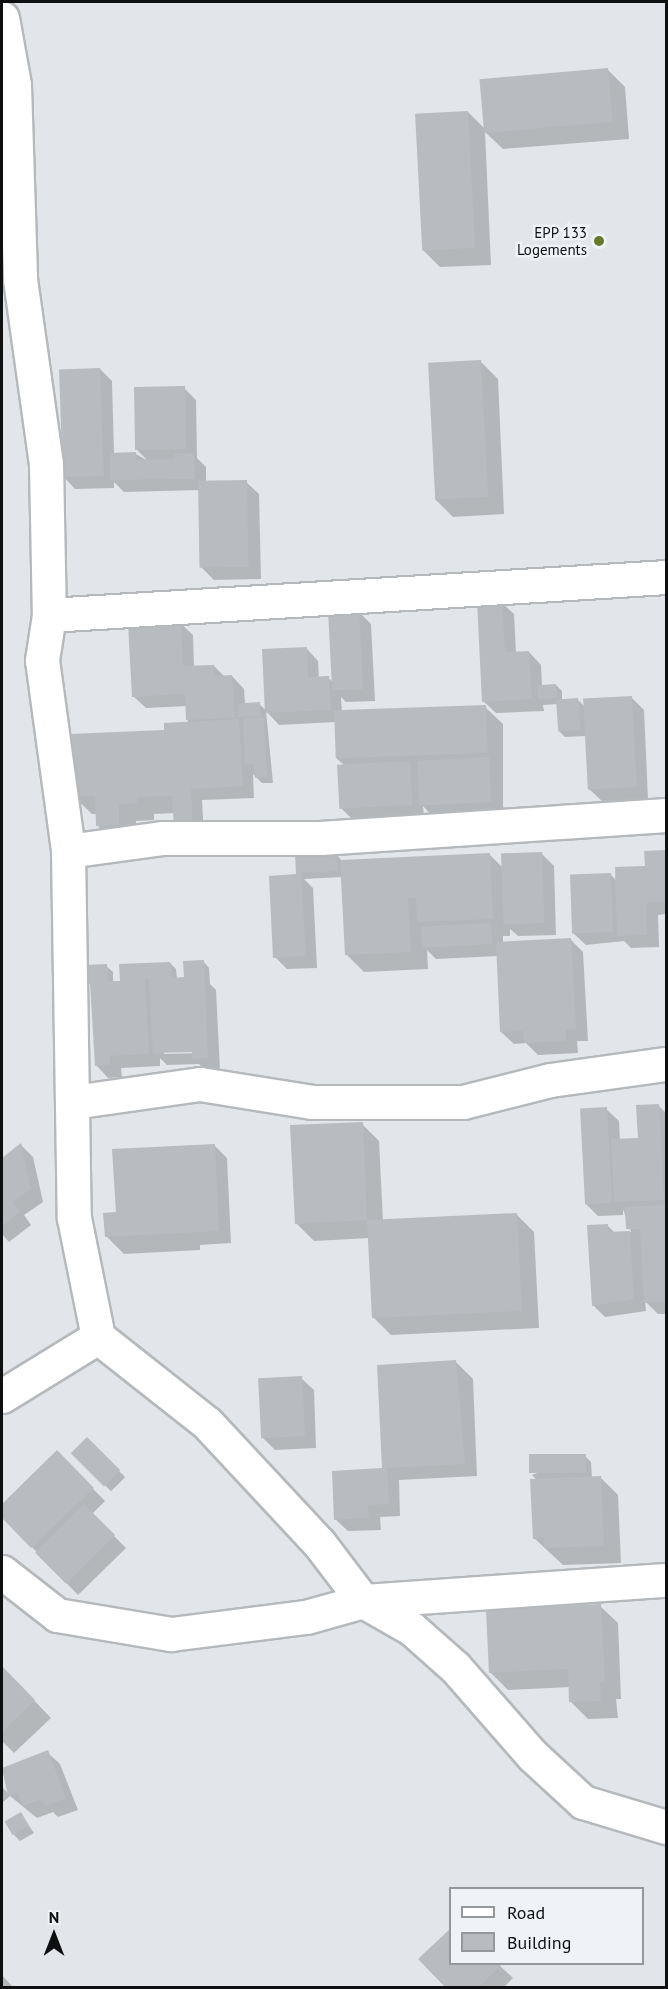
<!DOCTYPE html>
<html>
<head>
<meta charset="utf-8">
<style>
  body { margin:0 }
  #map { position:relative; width:668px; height:1989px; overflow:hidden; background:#e2e5e9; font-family:"PT Sans",sans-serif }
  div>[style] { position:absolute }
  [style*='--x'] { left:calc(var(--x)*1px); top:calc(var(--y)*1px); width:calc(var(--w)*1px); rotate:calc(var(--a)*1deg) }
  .shadow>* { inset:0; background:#0003; transform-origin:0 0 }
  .building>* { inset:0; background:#b8bbbf; transform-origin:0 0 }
  .roads { filter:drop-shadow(2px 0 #b6b9bc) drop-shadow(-2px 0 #b6b9bc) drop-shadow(0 2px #b6b9bc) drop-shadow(0 -2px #b6b9bc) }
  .minor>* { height:33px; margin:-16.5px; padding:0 16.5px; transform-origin:16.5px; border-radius:16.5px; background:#fff }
  .dots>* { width:16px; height:16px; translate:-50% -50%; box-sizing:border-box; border:3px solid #eff2f6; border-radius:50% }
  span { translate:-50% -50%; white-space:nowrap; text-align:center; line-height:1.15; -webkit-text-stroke:5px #eff2f6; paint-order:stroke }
  .poi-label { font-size:15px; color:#0e0f10 }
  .right { translate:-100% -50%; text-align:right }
  .frame { position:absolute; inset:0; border:3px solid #0e0f10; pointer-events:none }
  .legend { position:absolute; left:449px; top:1887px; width:195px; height:78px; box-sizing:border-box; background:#eff2f6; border:2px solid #95979a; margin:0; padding:8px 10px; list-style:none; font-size:18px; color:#0e0f10 }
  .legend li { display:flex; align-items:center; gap:12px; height:30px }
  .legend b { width:30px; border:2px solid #95979a }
  .north { position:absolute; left:24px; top:1905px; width:60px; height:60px; -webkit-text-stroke:4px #eff2f6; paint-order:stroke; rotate:0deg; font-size:16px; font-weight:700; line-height:24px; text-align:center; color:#0e0f10 }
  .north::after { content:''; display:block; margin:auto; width:21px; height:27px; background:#0e0f10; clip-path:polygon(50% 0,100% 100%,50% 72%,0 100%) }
</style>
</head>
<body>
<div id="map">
  <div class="shadow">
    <i style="clip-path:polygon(608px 70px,625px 87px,629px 139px,503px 149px,485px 132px,491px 265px,440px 267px,423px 250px,468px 112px,485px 129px)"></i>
    <i style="clip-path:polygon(480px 361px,498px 379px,504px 514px,453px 517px,435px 499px)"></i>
    <i style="clip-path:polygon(100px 369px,112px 381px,114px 454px,136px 454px,148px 461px,137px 450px,184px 388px,196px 400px,197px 458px,206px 467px,206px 483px,246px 482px,259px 494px,261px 579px,214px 580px,202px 568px,200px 490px,124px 492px,114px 482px,114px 488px,75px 489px,63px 476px)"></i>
    <i style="clip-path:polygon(501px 602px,514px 614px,516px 653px,529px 652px,541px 665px,542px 686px,556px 685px,562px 691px,562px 700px,577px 699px,585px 707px,632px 698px,644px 710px,648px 799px,602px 801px,589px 789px,587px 736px,565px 737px,559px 731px,558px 704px,543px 705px,544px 711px,496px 713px,483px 701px)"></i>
    <i style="clip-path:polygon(359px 612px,371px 624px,375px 701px,346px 702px,341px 697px,342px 714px,485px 707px,503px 724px,503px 813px,433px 817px,423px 806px,424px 817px,353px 820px,341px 808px,344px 765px,337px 759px,336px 722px,279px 725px,266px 711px,273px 783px,262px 783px,253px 774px,254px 798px,202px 800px,204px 836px,175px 813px,154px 814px,154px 820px,136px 821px,136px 842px,115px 843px,97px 825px,97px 814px,92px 814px,74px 797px,163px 731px,188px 723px,187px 706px,146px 708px,133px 696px,180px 623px,193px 635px,194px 667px,214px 666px,225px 677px,232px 676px,244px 689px,245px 704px,259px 704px,267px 711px,306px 648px,318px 661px,319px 678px,328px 678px,333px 682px)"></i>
    <i style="clip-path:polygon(666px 851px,666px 914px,658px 915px,659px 947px,631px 948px,624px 941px,586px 945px,573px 933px,610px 874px,617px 881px,646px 867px,646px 852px)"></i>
    <i style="clip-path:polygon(336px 854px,343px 862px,489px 854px,503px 868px,542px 854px,554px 866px,556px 935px,518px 936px,510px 929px,510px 936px,503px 936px,503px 943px,571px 940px,583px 952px,588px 1041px,577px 1041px,578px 1053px,538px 1055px,526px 1043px,514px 1044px,501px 1032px,498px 956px,436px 959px,427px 950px,428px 969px,364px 972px,346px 954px,342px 877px,304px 879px,313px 888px,317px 968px,287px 969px,275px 957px,300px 876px,297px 873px)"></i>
    <i style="clip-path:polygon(evenodd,203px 961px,209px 968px,210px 984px,216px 990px,220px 1070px,206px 1071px,199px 1064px,167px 1065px,160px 1058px,160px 1066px,121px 1068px,122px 1077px,108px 1078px,96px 1065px,92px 986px,87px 982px,106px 966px,113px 972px,113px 982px,122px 982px,170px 963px,176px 969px,177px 979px,185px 979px,203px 961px,199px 1050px,199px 1053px,164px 1054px,164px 1051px,199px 1050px)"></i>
    <i style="clip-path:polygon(658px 1105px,666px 1113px,666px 1314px,658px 1314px,645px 1301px,646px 1311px,605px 1317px,593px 1305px,608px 1226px,615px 1233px,631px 1232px,623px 1209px,623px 1215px,598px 1216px,586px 1204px,606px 1109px,619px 1121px,620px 1141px,639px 1140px)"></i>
    <i style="clip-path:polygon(362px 1124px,379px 1141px,383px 1221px,517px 1215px,534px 1232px,539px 1328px,391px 1335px,374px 1318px,370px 1238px,314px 1241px,297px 1224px)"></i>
    <i style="clip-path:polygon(21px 1145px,33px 1157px,43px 1202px,24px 1215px,31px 1225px,9px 1242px,2px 1234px,2px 1160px)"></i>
    <i style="clip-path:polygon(214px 1145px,227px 1158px,231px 1243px,200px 1245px,200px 1250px,124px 1254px,106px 1236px,117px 1214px)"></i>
    <i style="clip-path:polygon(456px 1362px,473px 1379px,477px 1476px,399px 1480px,400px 1516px,380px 1517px,381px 1530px,348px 1531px,335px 1519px,383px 1470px)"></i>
    <i style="clip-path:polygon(301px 1378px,314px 1390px,316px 1448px,275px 1450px,263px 1438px)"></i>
    <i style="left:87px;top:1439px;width:54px;height:20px;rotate:45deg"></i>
    <i style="clip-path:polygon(57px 1452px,105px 1501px,92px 1514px,126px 1548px,78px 1595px,2px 1516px,2px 1506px)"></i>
    <i style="clip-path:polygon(585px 1456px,591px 1462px,592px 1478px,600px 1477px,618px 1495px,621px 1563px,563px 1565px,534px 1538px,537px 1480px,532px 1475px)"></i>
    <i style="clip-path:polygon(600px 1606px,618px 1623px,621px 1699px,616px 1699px,618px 1718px,588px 1719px,571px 1702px,570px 1687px,508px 1690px,490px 1672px)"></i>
    <i style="clip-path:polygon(2px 1667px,51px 1718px,14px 1753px,2px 1741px)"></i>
    <i style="clip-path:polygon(47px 1752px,60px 1764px,78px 1810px,58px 1817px,53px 1812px,37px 1818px,10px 1796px,2px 1803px,2px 1787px,9px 1794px,2px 1769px)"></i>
    <i style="clip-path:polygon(21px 1814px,34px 1833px,20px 1841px,14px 1835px)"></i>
    <i style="clip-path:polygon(450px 1931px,450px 1964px,498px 1964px,513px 1978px,503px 1988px,448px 1988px,421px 1959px)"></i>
    <i style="clip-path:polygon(2px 1975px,14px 1988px,2px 1988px)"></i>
  </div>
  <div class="building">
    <i style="left:608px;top:68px;width:54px;height:129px;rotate:85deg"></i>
    <i style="left:468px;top:111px;width:137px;height:53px;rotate:87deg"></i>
    <i style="left:481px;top:360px;width:137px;height:53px;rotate:87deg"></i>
    <i style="left:100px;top:368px;width:108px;height:41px;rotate:88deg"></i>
    <i style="left:185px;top:386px;width:63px;height:51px;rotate:89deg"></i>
    <i style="clip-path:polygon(136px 452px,136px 460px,173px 459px,173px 454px,194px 453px,195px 479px,110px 480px,110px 453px)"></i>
    <i style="left:247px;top:480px;width:87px;height:49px;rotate:89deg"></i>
    <i style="clip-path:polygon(502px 600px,505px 652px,529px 651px,532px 699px,482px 702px,477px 601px)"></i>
    <i style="left:359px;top:610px;width:79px;height:31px;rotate:87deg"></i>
    <i style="clip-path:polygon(181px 621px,183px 666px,214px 665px,215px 676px,232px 675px,235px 718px,186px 720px,185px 694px,132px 697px,128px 624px)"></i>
    <i style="clip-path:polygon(307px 647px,308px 677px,329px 676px,331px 710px,265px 713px,262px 649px)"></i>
    <i style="left:556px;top:684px;width:14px;height:19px;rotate:86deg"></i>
    <i style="left:632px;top:696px;width:91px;height:49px;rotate:87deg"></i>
    <i style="left:578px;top:698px;width:32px;height:22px;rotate:86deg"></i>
    <i style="left:260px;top:702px;width:14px;height:23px;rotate:86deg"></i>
    <i style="left:486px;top:705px;width:48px;height:152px;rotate:88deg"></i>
    <i style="clip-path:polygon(264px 717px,267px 777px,255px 778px,254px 764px,245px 764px,243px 718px)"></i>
    <i style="clip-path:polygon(239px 719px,243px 786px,191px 789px,193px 824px,174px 826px,172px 796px,137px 797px,137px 803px,119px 804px,119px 825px,96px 826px,95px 796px,73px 797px,70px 734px,164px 730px,164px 723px)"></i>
    <i style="left:489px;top:757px;width:45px;height:72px;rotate:87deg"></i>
    <i style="left:410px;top:761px;width:44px;height:73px;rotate:87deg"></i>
    <i style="clip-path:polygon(666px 850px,666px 902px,646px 903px,647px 935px,617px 936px,615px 867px,645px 866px,644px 851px)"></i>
    <i style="clip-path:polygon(337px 852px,338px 871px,301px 873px,306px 956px,273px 958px,269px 876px,296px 874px,295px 854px)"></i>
    <i style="left:542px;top:852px;width:71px;height:41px;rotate:88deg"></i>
    <i style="clip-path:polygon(490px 853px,493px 919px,417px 922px,416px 898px,408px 898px,411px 952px,345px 955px,340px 860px)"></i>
    <i style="left:611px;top:873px;width:59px;height:41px;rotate:88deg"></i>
    <i style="left:491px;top:923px;width:21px;height:70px;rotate:87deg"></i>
    <i style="clip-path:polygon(571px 938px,576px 1029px,566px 1030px,566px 1041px,524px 1043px,523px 1031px,500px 1032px,496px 942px)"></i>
    <i style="clip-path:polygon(204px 960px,208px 1058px,192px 1059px,192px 1052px,153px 1053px,149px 979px,145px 979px,149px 1054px,110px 1056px,110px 1065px,95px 1066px,90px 982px,86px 982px,85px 965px,107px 964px,108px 981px,120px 981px,119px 964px,170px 962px,172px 978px,184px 977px,183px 961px)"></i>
    <i style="clip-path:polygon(659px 1104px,664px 1200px,614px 1202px,611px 1139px,638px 1138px,636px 1105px)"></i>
    <i style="left:607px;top:1107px;width:96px;height:27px;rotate:87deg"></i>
    <i style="clip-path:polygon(363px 1122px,367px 1220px,517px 1213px,522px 1311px,372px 1318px,367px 1220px,295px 1224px,290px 1125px)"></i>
    <i style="clip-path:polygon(21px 1143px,31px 1189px,13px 1202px,20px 1212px,2px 1226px,2px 1158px)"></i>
    <i style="clip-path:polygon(215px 1144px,219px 1231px,105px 1237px,103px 1213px,116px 1212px,112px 1149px)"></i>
    <i style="clip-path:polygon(625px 1207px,666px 1205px,666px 1302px,644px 1303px,640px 1229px,626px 1229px)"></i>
    <i style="clip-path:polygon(608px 1224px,608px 1232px,630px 1231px,634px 1299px,592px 1306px,587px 1225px)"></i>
    <i style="clip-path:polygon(456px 1360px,465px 1464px,387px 1468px,389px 1504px,368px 1505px,369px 1518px,334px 1520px,332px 1471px,382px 1468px,377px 1365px)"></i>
    <i style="left:302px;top:1376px;width:60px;height:44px;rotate:87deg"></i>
    <i style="left:87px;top:1437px;width:47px;height:23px;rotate:45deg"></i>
    <i style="clip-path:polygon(57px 1450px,94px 1488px,31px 1548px,2px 1518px,2px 1504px)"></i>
    <i style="left:586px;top:1454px;width:19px;height:57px;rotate:90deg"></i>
    <i style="clip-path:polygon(601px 1476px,604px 1546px,544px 1548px,544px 1538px,533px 1539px,530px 1479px)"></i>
    <i style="left:84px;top:1504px;width:44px;height:69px;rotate:45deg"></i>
    <i style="clip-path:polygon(601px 1604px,605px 1682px,600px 1682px,601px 1701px,569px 1702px,568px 1669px,489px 1673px,486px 1610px)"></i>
    <i style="clip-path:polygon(2px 1666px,35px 1700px,2px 1732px)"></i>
    <i style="clip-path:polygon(48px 1750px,66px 1798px,45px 1806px,42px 1799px,23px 1806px,18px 1793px,8px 1796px,2px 1768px)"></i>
    <i style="left:21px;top:1812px;width:16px;height:19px;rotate:60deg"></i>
    <i style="clip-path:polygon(450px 1929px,450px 1964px,501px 1965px,478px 1988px,446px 1988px,418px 1959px)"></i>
  </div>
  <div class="roads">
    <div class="minor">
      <i style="--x:2;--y:18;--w:68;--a:79.8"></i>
      <i style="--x:14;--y:85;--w:194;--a:88.2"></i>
      <i style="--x:20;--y:279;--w:187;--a:82"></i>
      <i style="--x:46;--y:464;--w:151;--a:88.9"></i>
      <i style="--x:49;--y:615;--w:46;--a:98.8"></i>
      <i style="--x:42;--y:660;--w:193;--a:82.2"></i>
      <i style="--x:68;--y:851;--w:367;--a:89.1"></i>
      <i style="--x:74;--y:1218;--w:121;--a:78.6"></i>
      <i style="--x:98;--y:1337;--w:139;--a:38.3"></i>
      <i style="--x:207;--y:1423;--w:164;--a:47"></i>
      <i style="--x:319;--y:1543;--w:73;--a:52.8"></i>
      <i style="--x:363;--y:1601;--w:56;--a:29.7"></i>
      <i style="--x:412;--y:1629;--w:57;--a:41.5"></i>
      <i style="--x:455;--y:1667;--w:118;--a:48.8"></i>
      <i style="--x:533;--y:1756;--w:68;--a:42.6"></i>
      <i style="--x:583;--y:1802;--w:87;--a:16.8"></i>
      <i style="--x:49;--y:615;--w:618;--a:-3.52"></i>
      <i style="--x:68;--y:851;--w:96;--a:-7.8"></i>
      <i style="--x:163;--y:838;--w:157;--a:0"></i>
      <i style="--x:320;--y:838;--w:347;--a:-3.8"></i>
      <i style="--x:73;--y:1102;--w:128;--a:-8.1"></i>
      <i style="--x:200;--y:1084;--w:113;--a:9.1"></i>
      <i style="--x:312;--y:1102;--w:151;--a:0"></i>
      <i style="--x:463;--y:1102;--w:90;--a:-14.2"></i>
      <i style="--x:550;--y:1080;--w:117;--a:-7.9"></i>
      <i style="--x:2;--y:1396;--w:113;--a:-31.6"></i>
      <i style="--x:2;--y:1572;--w:70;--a:38"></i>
      <i style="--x:57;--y:1615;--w:116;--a:9.5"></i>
      <i style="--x:171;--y:1634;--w:136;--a:-7.2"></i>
      <i style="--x:306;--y:1617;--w:59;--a:-15.7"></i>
      <i style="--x:363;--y:1601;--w:304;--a:-4"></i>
    </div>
  </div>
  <div class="dots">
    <i style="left:599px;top:241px;background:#667a2a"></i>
  </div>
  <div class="poi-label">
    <span class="right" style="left:587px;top:241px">EPP 133<br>Logements</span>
  </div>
  <div class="frame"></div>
  <ul class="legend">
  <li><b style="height:8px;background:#fff"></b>Road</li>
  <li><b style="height:16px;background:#b8bbbf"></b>Building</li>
  </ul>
  <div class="north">N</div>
</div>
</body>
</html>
